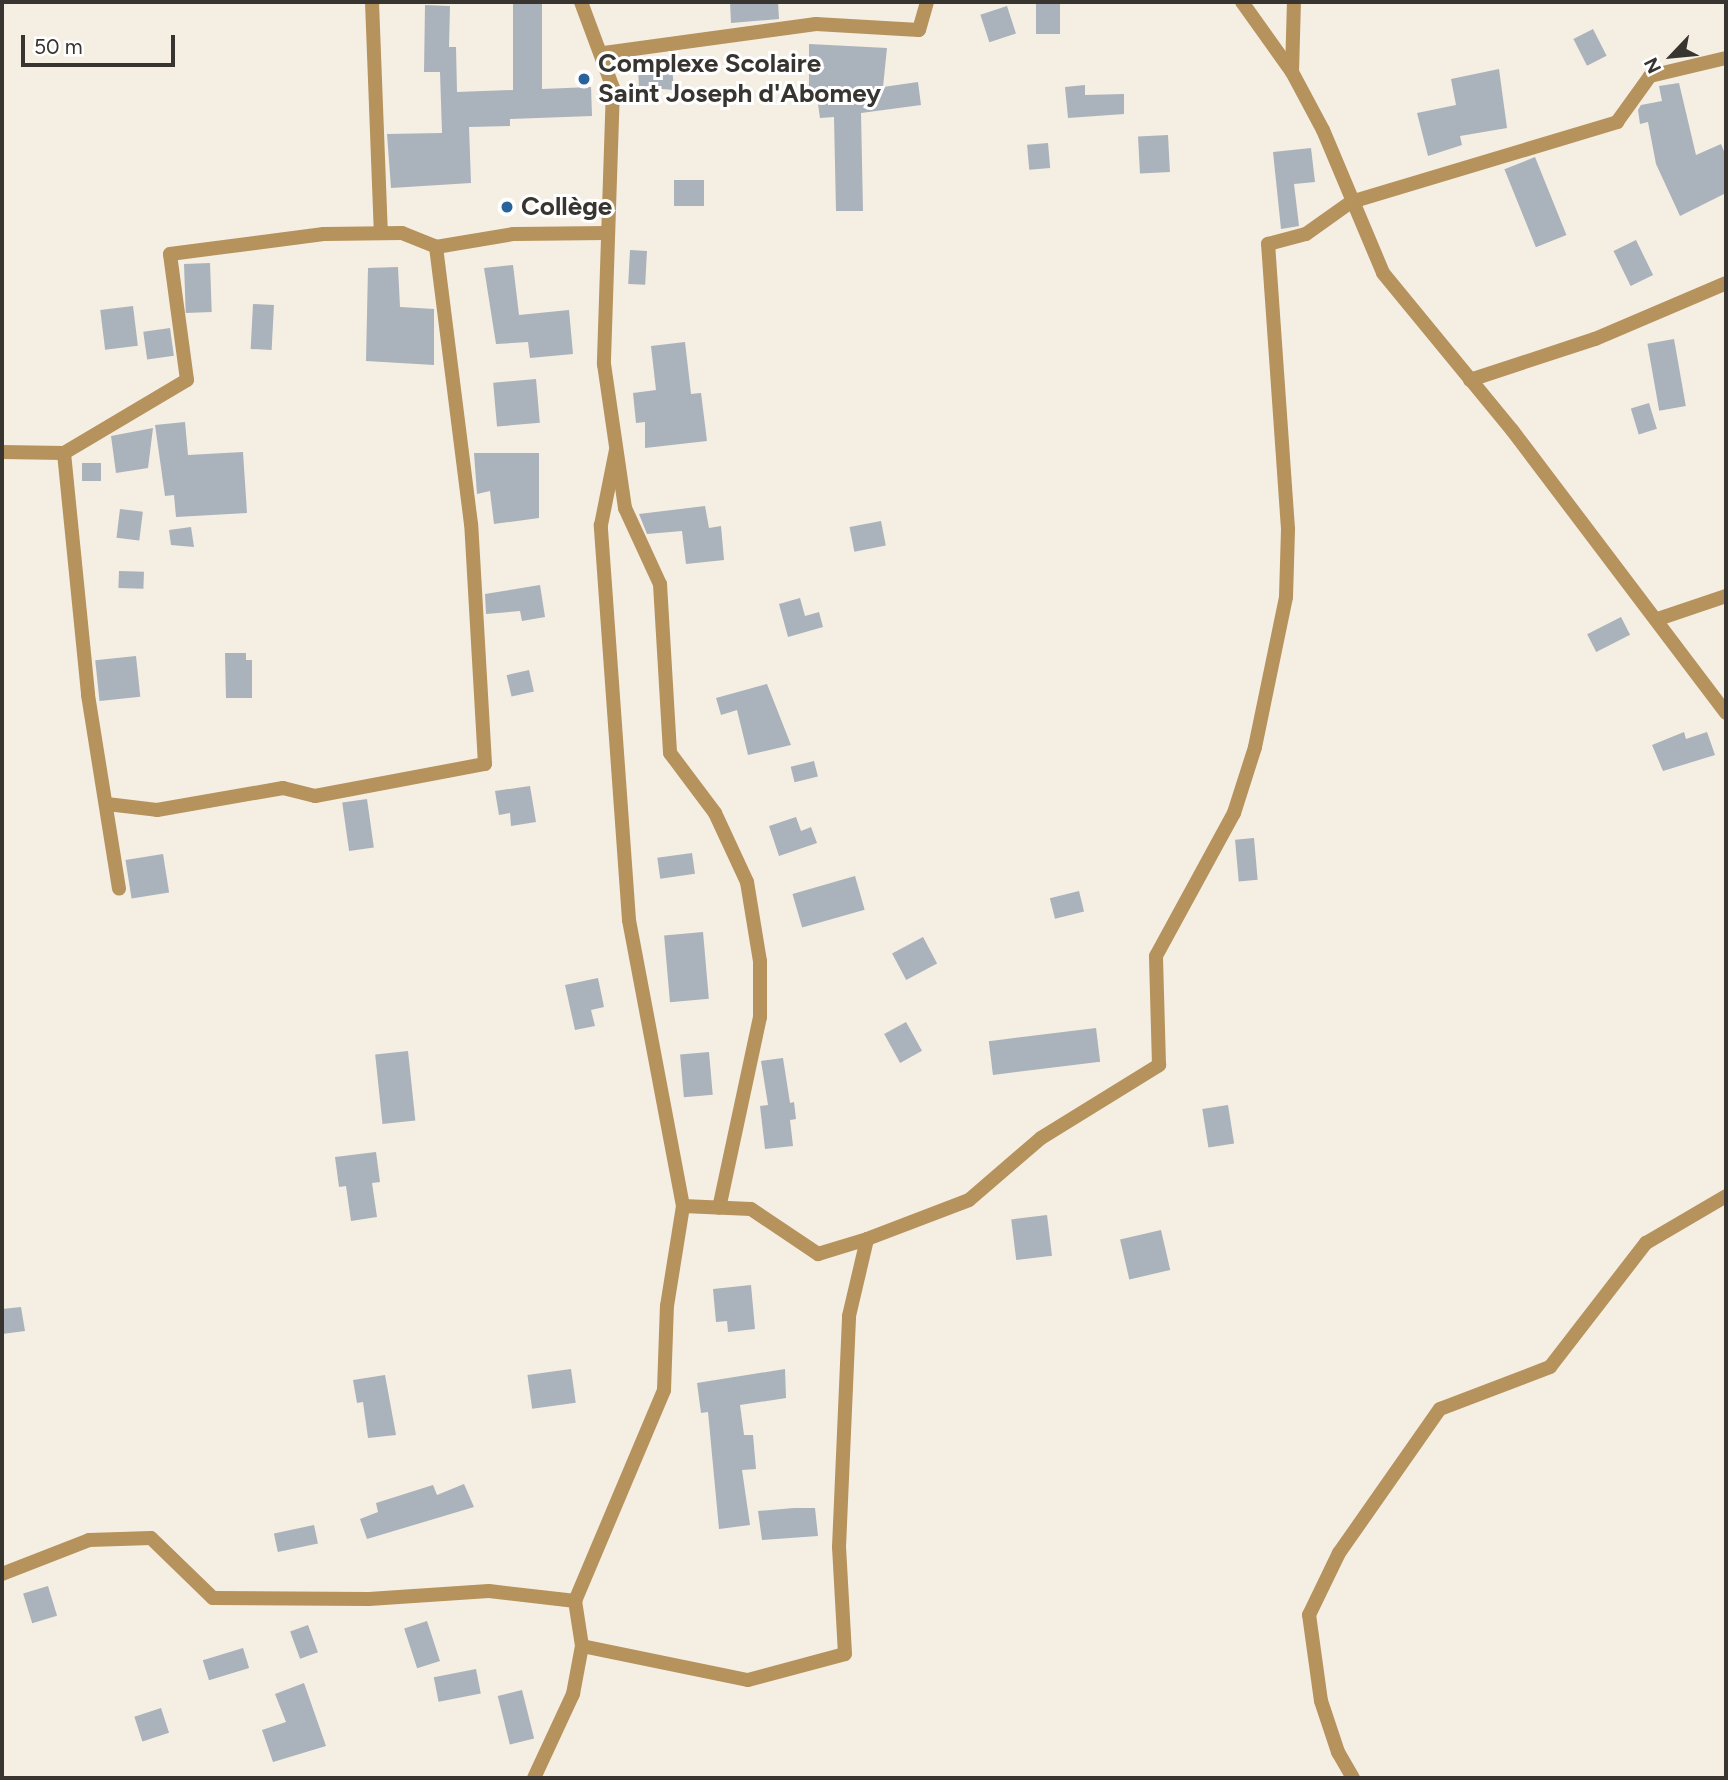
<!DOCTYPE html>
<html>
<head>
<meta charset="utf-8">
<style>
  body { margin:0 }
  #map { position:relative; width:1728px; height:1780px; overflow:hidden; background:#f5eee3; font-family:Figtree,sans-serif }
  div>[style] { position:absolute }
  [style*='--x'] { left:calc(var(--x)*1px); top:calc(var(--y)*1px); width:calc(var(--w)*1px); rotate:calc(var(--a)*1deg) }
  .building>* { inset:0; background:#aab2bb; transform-origin:0 0 }
  .street>* { height:14px; margin:-7px; padding:0 7px; transform-origin:7px; border-radius:7px; background:#b6925c }
  .dots>* { width:19px; height:19px; translate:-50% -50%; box-sizing:border-box; border:4px solid #fff; border-radius:50% }
  span { translate:-50% -50%; white-space:nowrap; text-align:center; line-height:1.15; -webkit-text-stroke:6px #fff; paint-order:stroke }
  .poi-label { font-size:26px; color:#383531; font-weight:700 }
  .left { translate:0 -50%; text-align:left }
  .frame { position:absolute; inset:0; border:4px solid #383531; pointer-events:none }
  .north { position:absolute; left:1637px; top:21px; width:70px; height:70px; -webkit-text-stroke:5px #fff; paint-order:stroke; rotate:244deg; font-size:19px; font-weight:700; line-height:28px; text-align:center; color:#383531 }
  .north::after { content:''; display:block; margin:auto; width:24px; height:32px; background:#383531; clip-path:polygon(50% 0,100% 100%,50% 72%,0 100%) }
  .scale { position:absolute; left:21px; top:35px; width:154px; height:32px; box-sizing:border-box; border:4px solid #383531; border-top:0; padding-left:9px; font-size:21px; line-height:24px; white-space:nowrap; color:#383531; -webkit-text-stroke:5px #fff; paint-order:stroke }
</style>
</head>
<body>
<div id="map">
  <div class="building">
    <i style="clip-path:polygon(513px 2px,542px 2px,542px 89px,591px 87px,592px 116px,510px 119px,510px 126px,469px 127px,471px 183px,391px 188px,387px 134px,442px 133px,440px 72px,424px 72px,425px 5px,450px 6px,449px 47px,456px 47px,457px 92px,513px 90px)"></i>
    <i style="clip-path:polygon(730px 2px,778px 2px,779px 19px,731px 23px)"></i>
    <i style="left:1036px;top:2px;width:24px;height:32px"></i>
    <i style="left:1007px;top:6px;width:29px;height:28px;rotate:72deg"></i>
    <i style="left:1593px;top:29px;width:30px;height:22px;rotate:63deg"></i>
    <i style="clip-path:polygon(809px 44px,887px 48px,883px 87px,918px 82px,921px 105px,861px 113px,863px 211px,836px 211px,834px 117px,820px 118px,816px 90px,809px 91px)"></i>
    <i style="clip-path:polygon(672px 66px,674px 90px,639px 87px,638px 68px)"></i>
    <i style="clip-path:polygon(1499px 69px,1507px 128px,1460px 136px,1462px 145px,1428px 156px,1417px 113px,1456px 105px,1451px 79px)"></i>
    <i style="clip-path:polygon(1679px 83px,1696px 155px,1721px 144px,1726px 156px,1726px 193px,1680px 216px,1656px 164px,1648px 122px,1640px 124px,1638px 110px,1641px 105px,1662px 101px,1659px 86px)"></i>
    <i style="clip-path:polygon(1085px 85px,1085px 95px,1124px 94px,1124px 114px,1068px 118px,1065px 87px)"></i>
    <i style="left:1168px;top:135px;width:37px;height:30px;rotate:87deg"></i>
    <i style="left:1048px;top:143px;width:25px;height:21px;rotate:85deg"></i>
    <i style="clip-path:polygon(1311px 148px,1315px 182px,1294px 184px,1299px 226px,1281px 229px,1273px 152px)"></i>
    <i style="left:1535px;top:157px;width:84px;height:33px;rotate:68deg"></i>
    <i style="left:674px;top:180px;width:30px;height:26px"></i>
    <i style="left:1636px;top:240px;width:39px;height:25px;rotate:64deg"></i>
    <i style="left:630px;top:250px;width:17px;height:34px;rotate:3deg"></i>
    <i style="left:210px;top:263px;width:49px;height:26px;rotate:88deg"></i>
    <i style="clip-path:polygon(513px 265px,519px 315px,569px 310px,573px 354px,530px 358px,528px 342px,496px 344px,484px 268px)"></i>
    <i style="clip-path:polygon(398px 267px,400px 307px,434px 309px,434px 365px,366px 361px,368px 268px)"></i>
    <i style="left:253px;top:304px;width:21px;height:45px;rotate:3deg"></i>
    <i style="left:133px;top:306px;width:40px;height:33px;rotate:83deg"></i>
    <i style="left:170px;top:328px;width:28px;height:27px;rotate:82deg"></i>
    <i style="left:1674px;top:339px;width:68px;height:27px;rotate:80deg"></i>
    <i style="clip-path:polygon(685px 342px,691px 394px,701px 393px,707px 441px,645px 448px,645px 422px,636px 423px,633px 393px,656px 390px,651px 346px)"></i>
    <i style="left:536px;top:379px;width:44px;height:43px;rotate:85deg"></i>
    <i style="left:1649px;top:403px;width:27px;height:19px;rotate:73deg"></i>
    <i style="clip-path:polygon(185px 422px,188px 455px,243px 452px,247px 513px,176px 517px,174px 495px,165px 496px,155px 425px)"></i>
    <i style="clip-path:polygon(153px 428px,148px 468px,116px 473px,111px 436px)"></i>
    <i style="clip-path:polygon(474px 453px,539px 453px,539px 518px,494px 524px,490px 491px,477px 494px)"></i>
    <i style="left:82px;top:463px;width:19px;height:18px"></i>
    <i style="clip-path:polygon(705px 506px,709px 528px,721px 526px,724px 560px,686px 564px,682px 531px,647px 534px,639px 514px)"></i>
    <i style="left:120px;top:509px;width:23px;height:29px;rotate:7deg"></i>
    <i style="left:881px;top:521px;width:25px;height:32px;rotate:79deg"></i>
    <i style="clip-path:polygon(191px 527px,194px 547px,171px 545px,169px 530px)"></i>
    <i style="left:119px;top:571px;width:25px;height:17px;rotate:2deg"></i>
    <i style="clip-path:polygon(540px 585px,545px 617px,522px 621px,520px 611px,486px 614px,485px 594px)"></i>
    <i style="clip-path:polygon(800px 598px,805px 616px,819px 612px,823px 627px,788px 637px,779px 604px)"></i>
    <i style="left:1621px;top:617px;width:20px;height:38px;rotate:63deg"></i>
    <i style="clip-path:polygon(225px 653px,246px 653px,246px 660px,252px 660px,252px 698px,226px 698px)"></i>
    <i style="left:136px;top:656px;width:41px;height:41px;rotate:84deg"></i>
    <i style="left:529px;top:670px;width:22px;height:23px;rotate:77deg"></i>
    <i style="clip-path:polygon(767px 684px,791px 745px,748px 755px,737px 710px,721px 715px,716px 698px)"></i>
    <i style="clip-path:polygon(1684px 732px,1686px 739px,1707px 732px,1715px 755px,1663px 771px,1652px 745px)"></i>
    <i style="left:814px;top:761px;width:16px;height:24px;rotate:76deg"></i>
    <i style="clip-path:polygon(530px 786px,536px 822px,511px 826px,510px 813px,499px 815px,495px 791px)"></i>
    <i style="left:367px;top:799px;width:49px;height:25px;rotate:82deg"></i>
    <i style="clip-path:polygon(796px 817px,801px 831px,811px 827px,817px 843px,779px 856px,769px 826px)"></i>
    <i style="left:1254px;top:838px;width:42px;height:19px;rotate:85deg"></i>
    <i style="left:692px;top:853px;width:21px;height:35px;rotate:82deg"></i>
    <i style="left:163px;top:854px;width:39px;height:38px;rotate:81deg"></i>
    <i style="left:855px;top:876px;width:35px;height:65px;rotate:74deg"></i>
    <i style="left:1079px;top:891px;width:21px;height:30px;rotate:76deg"></i>
    <i style="left:703px;top:932px;width:67px;height:39px;rotate:85deg"></i>
    <i style="left:923px;top:937px;width:30px;height:35px;rotate:62deg"></i>
    <i style="clip-path:polygon(598px 978px,604px 1007px,591px 1010px,595px 1026px,575px 1030px,565px 985px)"></i>
    <i style="left:906px;top:1022px;width:33px;height:25px;rotate:61deg"></i>
    <i style="left:1096px;top:1028px;width:34px;height:108px;rotate:83deg"></i>
    <i style="left:408px;top:1051px;width:70px;height:33px;rotate:84deg"></i>
    <i style="left:709px;top:1052px;width:43px;height:29px;rotate:85deg"></i>
    <i style="clip-path:polygon(783px 1058px,790px 1103px,794px 1102px,796px 1119px,790px 1120px,793px 1146px,765px 1149px,760px 1106px,768px 1105px,761px 1061px)"></i>
    <i style="left:1228px;top:1105px;width:39px;height:26px;rotate:81deg"></i>
    <i style="clip-path:polygon(376px 1152px,380px 1182px,372px 1183px,377px 1217px,351px 1221px,346px 1186px,339px 1187px,335px 1157px)"></i>
    <i style="left:1047px;top:1215px;width:41px;height:36px;rotate:83deg"></i>
    <i style="left:1161px;top:1230px;width:41px;height:42px;rotate:77deg"></i>
    <i style="clip-path:polygon(751px 1285px,755px 1329px,728px 1332px,727px 1321px,716px 1322px,713px 1289px)"></i>
    <i style="clip-path:polygon(21px 1307px,25px 1331px,2px 1334px,2px 1309px)"></i>
    <i style="left:571px;top:1369px;width:34px;height:44px;rotate:82deg"></i>
    <i style="clip-path:polygon(785px 1369px,786px 1398px,740px 1405px,744px 1435px,753px 1435px,756px 1469px,742px 1470px,750px 1525px,719px 1529px,708px 1412px,701px 1413px,697px 1383px)"></i>
    <i style="clip-path:polygon(385px 1375px,396px 1435px,368px 1438px,363px 1402px,357px 1403px,353px 1380px)"></i>
    <i style="clip-path:polygon(464px 1484px,474px 1507px,367px 1539px,360px 1519px,378px 1512px,376px 1503px,433px 1485px,437px 1495px)"></i>
    <i style="clip-path:polygon(794px 1508px,815px 1508px,818px 1536px,762px 1540px,758px 1511px)"></i>
    <i style="left:314px;top:1525px;width:19px;height:41px;rotate:78deg"></i>
    <i style="left:48px;top:1586px;width:31px;height:26px;rotate:73deg"></i>
    <i style="left:427px;top:1621px;width:42px;height:24px;rotate:72deg"></i>
    <i style="left:308px;top:1625px;width:29px;height:19px;rotate:70deg"></i>
    <i style="left:243px;top:1648px;width:21px;height:42px;rotate:73deg"></i>
    <i style="left:476px;top:1669px;width:25px;height:43px;rotate:79deg"></i>
    <i style="clip-path:polygon(304px 1683px,326px 1746px,273px 1762px,262px 1730px,286px 1722px,275px 1694px)"></i>
    <i style="left:522px;top:1690px;width:50px;height:25px;rotate:76deg"></i>
    <i style="left:161px;top:1708px;width:26px;height:28px;rotate:72deg"></i>
  </div>
  <div class="street">
    <i style="--x:372;--y:2;--w:231;--a:87.8"></i>
    <i style="--x:581;--y:2;--w:92;--a:69.6"></i>
    <i style="--x:613;--y:88;--w:276;--a:91.9"></i>
    <i style="--x:604;--y:364;--w:146;--a:81.7"></i>
    <i style="--x:625;--y:508;--w:84;--a:65.3"></i>
    <i style="--x:660;--y:584;--w:169;--a:86.6"></i>
    <i style="--x:670;--y:753;--w:75;--a:53.1"></i>
    <i style="--x:715;--y:813;--w:76;--a:65.1"></i>
    <i style="--x:747;--y:882;--w:80;--a:80.7"></i>
    <i style="--x:760;--y:961;--w:56;--a:90"></i>
    <i style="--x:760;--y:1017;--w:195;--a:102.1"></i>
    <i style="--x:1242;--y:2;--w:86;--a:54.5"></i>
    <i style="--x:1292;--y:72;--w:66;--a:61.9"></i>
    <i style="--x:1323;--y:130;--w:155;--a:67.2"></i>
    <i style="--x:1383;--y:273;--w:203;--a:50.6"></i>
    <i style="--x:1512;--y:430;--w:355;--a:52.9"></i>
    <i style="--x:604;--y:53;--w:214;--a:-7.8"></i>
    <i style="--x:816;--y:24;--w:103;--a:3.3"></i>
    <i style="--x:919;--y:30;--w:29;--a:-74"></i>
    <i style="--x:1292;--y:72;--w:70;--a:-88.4"></i>
    <i style="--x:1470;--y:380;--w:132;--a:-18.2"></i>
    <i style="--x:1595;--y:339;--w:142;--a:-23.1"></i>
    <i style="--x:2;--y:452;--w:62;--a:0.9"></i>
    <i style="--x:64;--y:453;--w:143;--a:-30.7"></i>
    <i style="--x:187;--y:380;--w:127;--a:-97.7"></i>
    <i style="--x:170;--y:254;--w:155;--a:-7.4"></i>
    <i style="--x:324;--y:234;--w:78;--a:-0.7"></i>
    <i style="--x:402;--y:233;--w:37;--a:22"></i>
    <i style="--x:436;--y:247;--w:79;--a:-9.5"></i>
    <i style="--x:514;--y:234;--w:93;--a:-0.6"></i>
    <i style="--x:64;--y:453;--w:243;--a:84.3"></i>
    <i style="--x:88;--y:695;--w:196;--a:80.9"></i>
    <i style="--x:1658;--y:619;--w:72;--a:-18.7"></i>
    <i style="--x:107;--y:804;--w:50;--a:6.8"></i>
    <i style="--x:157;--y:810;--w:128;--a:-9.9"></i>
    <i style="--x:283;--y:788;--w:33;--a:14"></i>
    <i style="--x:315;--y:796;--w:173;--a:-10.7"></i>
    <i style="--x:485;--y:764;--w:240;--a:-93.3"></i>
    <i style="--x:471;--y:524;--w:279;--a:-97.2"></i>
    <i style="--x:683;--y:1206;--w:68;--a:2.5"></i>
    <i style="--x:751;--y:1209;--w:81;--a:33.9"></i>
    <i style="--x:818;--y:1254;--w:51;--a:-17"></i>
    <i style="--x:2;--y:1574;--w:93;--a:-21.3"></i>
    <i style="--x:89;--y:1540;--w:62;--a:-1.8"></i>
    <i style="--x:151;--y:1538;--w:86;--a:44.1"></i>
    <i style="--x:213;--y:1598;--w:156;--a:0.4"></i>
    <i style="--x:369;--y:1599;--w:120;--a:-3.8"></i>
    <i style="--x:489;--y:1591;--w:87;--a:6.6"></i>
    <i style="--x:582;--y:1646;--w:169;--a:11.6"></i>
    <i style="--x:748;--y:1680;--w:100;--a:-15"></i>
    <i style="--x:845;--y:1654;--w:107;--a:-93.2"></i>
    <i style="--x:839;--y:1547;--w:231;--a:-87.5"></i>
    <i style="--x:849;--y:1316;--w:79;--a:-76.8"></i>
    <i style="--x:867;--y:1239;--w:109;--a:-20.9"></i>
    <i style="--x:969;--y:1200;--w:95;--a:-40.7"></i>
    <i style="--x:1041;--y:1138;--w:139;--a:-31.7"></i>
    <i style="--x:1159;--y:1065;--w:109;--a:-91.6"></i>
    <i style="--x:1156;--y:956;--w:163;--a:-61.4"></i>
    <i style="--x:1234;--y:813;--w:69;--a:-72.3"></i>
    <i style="--x:1255;--y:747;--w:153;--a:-78.3"></i>
    <i style="--x:1286;--y:597;--w:68;--a:-88.3"></i>
    <i style="--x:1288;--y:529;--w:286;--a:-94"></i>
    <i style="--x:1268;--y:244;--w:39;--a:-15"></i>
    <i style="--x:1306;--y:234;--w:55;--a:-35.4"></i>
    <i style="--x:1351;--y:202;--w:278;--a:-16.7"></i>
    <i style="--x:1617;--y:122;--w:57;--a:-54.3"></i>
    <i style="--x:1650;--y:76;--w:78;--a:-13.3"></i>
    <i style="--x:534;--y:1778;--w:93;--a:-65.1"></i>
    <i style="--x:573;--y:1694;--w:49;--a:-79.4"></i>
    <i style="--x:582;--y:1646;--w:46;--a:-98.8"></i>
    <i style="--x:575;--y:1601;--w:229;--a:-67.1"></i>
    <i style="--x:664;--y:1390;--w:84;--a:-88"></i>
    <i style="--x:667;--y:1306;--w:101;--a:-80.9"></i>
    <i style="--x:683;--y:1206;--w:291;--a:-100.7"></i>
    <i style="--x:629;--y:920;--w:396;--a:-94.1"></i>
    <i style="--x:601;--y:525;--w:76;--a:-78.7"></i>
    <i style="--x:1353;--y:1778;--w:30;--a:-120"></i>
    <i style="--x:1338;--y:1752;--w:54;--a:-108.4"></i>
    <i style="--x:1321;--y:1701;--w:87;--a:-97.9"></i>
    <i style="--x:1309;--y:1615;--w:69;--a:-64.2"></i>
    <i style="--x:1339;--y:1553;--w:176;--a:-55"></i>
    <i style="--x:1440;--y:1409;--w:118;--a:-20.9"></i>
    <i style="--x:1550;--y:1367;--w:157;--a:-52.3"></i>
    <i style="--x:1646;--y:1243;--w:93;--a:-30.4"></i>
  </div>
  <div class="dots">
    <i style="left:584px;top:79px;background:#29639b"></i>
    <i style="left:507px;top:207px;background:#29639b"></i>
  </div>
  <div class="poi-label">
    <span class="left" style="left:598px;top:79px">Complexe Scolaire<br>Saint Joseph d'Abomey</span>
    <span class="left" style="left:521px;top:207px">Collège</span>
  </div>
  <div class="frame"></div>
  <div class="north">N</div>
  <div class="scale">50 m</div>
</div>
</body>
</html>
